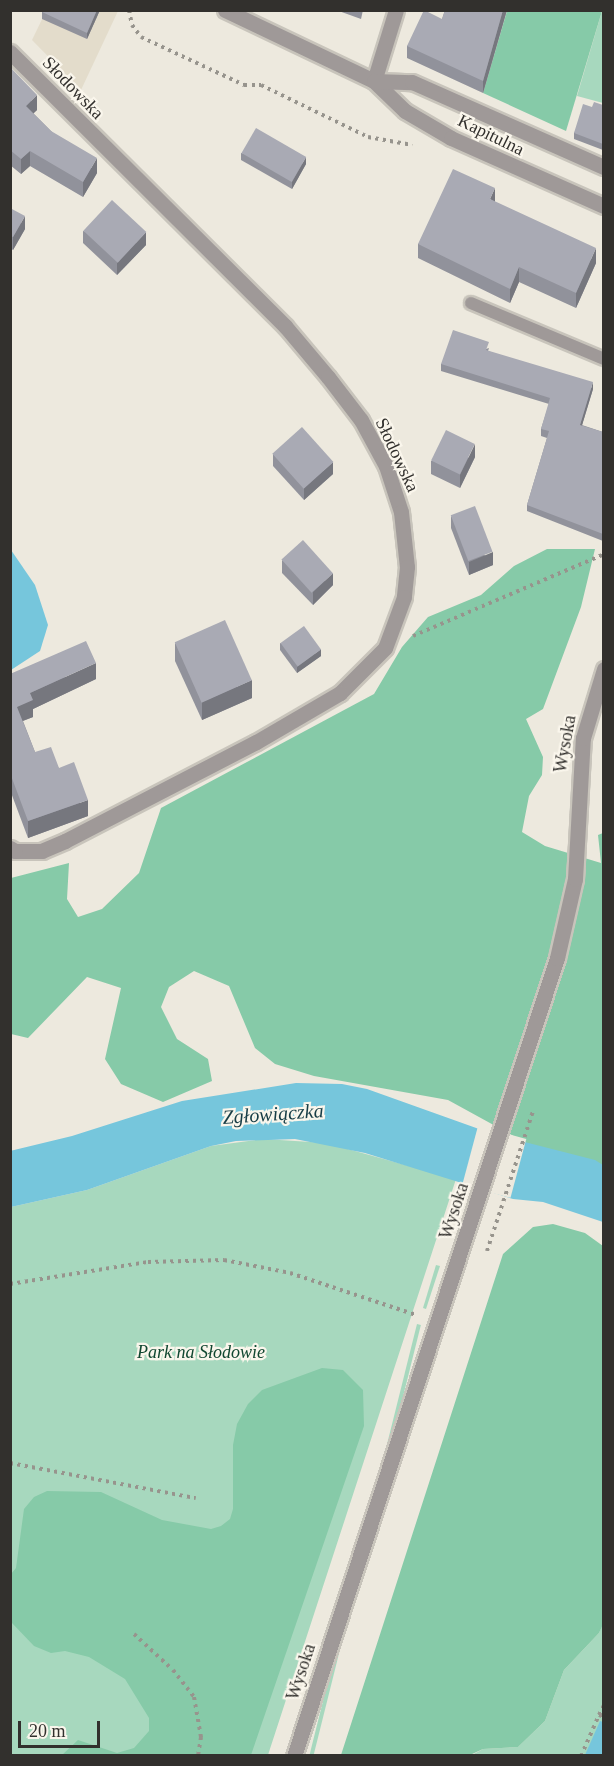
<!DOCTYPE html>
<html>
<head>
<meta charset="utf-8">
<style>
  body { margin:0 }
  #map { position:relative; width:614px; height:1766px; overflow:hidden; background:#ede9de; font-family:Georgia,serif }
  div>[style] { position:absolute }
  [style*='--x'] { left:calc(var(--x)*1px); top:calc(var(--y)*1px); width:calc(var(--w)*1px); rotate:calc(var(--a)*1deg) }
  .built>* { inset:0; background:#e3dccb }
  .green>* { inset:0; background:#a7d8be; transform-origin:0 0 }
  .forest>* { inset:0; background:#86caa8 }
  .water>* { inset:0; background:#76c6dc }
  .pier>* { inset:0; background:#ede9de; transform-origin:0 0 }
  .path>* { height:4px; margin-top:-2px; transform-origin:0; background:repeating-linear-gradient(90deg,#97948d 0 3px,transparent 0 7.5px) }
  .roads { filter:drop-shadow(2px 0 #c8c4bb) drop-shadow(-2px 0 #c8c4bb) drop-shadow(0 2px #c8c4bb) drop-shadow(0 -2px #c8c4bb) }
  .service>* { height:12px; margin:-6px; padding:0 6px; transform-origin:6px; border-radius:6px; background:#9f9998 }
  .minor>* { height:15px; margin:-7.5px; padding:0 7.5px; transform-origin:7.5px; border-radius:7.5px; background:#9f9998 }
  .tertiary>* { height:15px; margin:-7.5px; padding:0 7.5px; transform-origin:7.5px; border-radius:7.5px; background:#9f9998 }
  .wall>* { inset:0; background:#91929b }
  .shaded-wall>* { inset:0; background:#76777e }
  .building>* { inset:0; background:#a9aab4; transform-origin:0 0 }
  span { translate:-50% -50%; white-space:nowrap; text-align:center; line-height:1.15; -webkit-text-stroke:4.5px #faf6ec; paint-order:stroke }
  .street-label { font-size:18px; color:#32302d }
  .park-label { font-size:18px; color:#104730; font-style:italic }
  .water-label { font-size:20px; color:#173d46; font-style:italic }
  .frame { position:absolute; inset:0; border:12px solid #32302d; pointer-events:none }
  .scale { position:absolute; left:18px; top:1721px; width:82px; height:27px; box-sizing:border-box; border:3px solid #32302d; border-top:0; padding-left:8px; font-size:18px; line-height:21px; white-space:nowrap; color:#32302d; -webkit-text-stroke:4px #faf6ec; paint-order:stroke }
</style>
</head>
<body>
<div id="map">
  <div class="built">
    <i style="clip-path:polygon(46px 11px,118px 11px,81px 90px,32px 40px)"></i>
  </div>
  <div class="green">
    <i style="clip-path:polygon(602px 11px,603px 11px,603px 103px,577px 96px)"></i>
    <i style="clip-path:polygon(264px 1139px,326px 1143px,456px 1179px,268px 1755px,10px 1755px,11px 1207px,87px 1190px,211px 1146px)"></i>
    <i style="clip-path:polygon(436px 1265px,440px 1266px,426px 1309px,423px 1308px)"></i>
    <i style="left:417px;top:1324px;width:4px;height:454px;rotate:14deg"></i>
    <i style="clip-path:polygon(603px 1622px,603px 1755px,470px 1756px,483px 1749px,518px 1747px,545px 1721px,564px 1670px,599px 1633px)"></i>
  </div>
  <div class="forest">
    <i style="clip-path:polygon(507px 11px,602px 11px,566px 131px,483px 93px)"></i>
    <i style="clip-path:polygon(547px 549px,595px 549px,581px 607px,543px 709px,526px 719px,543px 757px,542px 775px,529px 796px,522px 832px,545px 846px,601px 863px,598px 835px,603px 833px,603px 1185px,448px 1100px,314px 1076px,275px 1064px,255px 1048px,229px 986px,194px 971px,169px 987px,161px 1007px,177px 1039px,208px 1059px,212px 1081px,163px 1102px,121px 1084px,105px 1059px,121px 988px,87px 977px,28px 1038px,11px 1034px,11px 878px,69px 863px,67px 899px,78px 917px,102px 909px,139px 873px,161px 808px,374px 694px,402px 647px,428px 617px,481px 595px,514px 566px)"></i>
    <i style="clip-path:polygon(553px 1224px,585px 1233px,603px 1246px,604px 1622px,599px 1633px,564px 1670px,545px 1721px,518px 1747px,483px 1749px,470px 1755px,341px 1755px,503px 1254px,533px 1227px)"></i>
    <i style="clip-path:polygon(322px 1368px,343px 1370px,363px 1390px,364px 1426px,251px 1755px,62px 1755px,78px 1740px,117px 1753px,134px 1748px,149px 1731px,149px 1718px,125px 1679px,89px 1657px,65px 1651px,51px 1653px,34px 1646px,12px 1623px,11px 1574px,16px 1568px,24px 1509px,34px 1497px,47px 1491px,101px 1492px,162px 1520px,211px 1529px,221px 1526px,230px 1519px,233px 1509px,233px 1445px,237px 1424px,248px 1404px,262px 1390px)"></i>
  </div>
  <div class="water">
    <i style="clip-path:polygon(11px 550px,35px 585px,48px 625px,40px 651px,11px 670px)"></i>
    <i style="clip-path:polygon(296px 1083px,342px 1084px,367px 1089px,493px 1134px,595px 1160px,603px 1165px,603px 1222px,543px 1202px,513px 1199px,365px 1153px,295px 1139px,236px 1141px,211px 1146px,87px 1190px,11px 1207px,10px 1151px,72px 1136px,182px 1101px)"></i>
    <i style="clip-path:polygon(600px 1721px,603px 1722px,603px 1755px,585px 1755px)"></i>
  </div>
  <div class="pier">
    <i style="left:478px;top:1126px;width:50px;height:61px;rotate:15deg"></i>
  </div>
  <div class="path">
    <i style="--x:129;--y:10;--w:15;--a:79"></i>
    <i style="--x:132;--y:25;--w:15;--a:53"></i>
    <i style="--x:141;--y:37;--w:114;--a:25"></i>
    <i style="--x:244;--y:85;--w:17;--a:0"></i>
    <i style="--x:261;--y:85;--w:119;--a:25.9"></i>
    <i style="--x:368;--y:137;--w:45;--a:10.3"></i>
    <i style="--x:413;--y:636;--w:208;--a:-23.2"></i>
    <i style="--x:487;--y:1251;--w:147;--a:-71.8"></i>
    <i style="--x:10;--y:1284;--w:140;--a:-9.1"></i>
    <i style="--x:148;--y:1262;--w:76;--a:-1.5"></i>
    <i style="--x:224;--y:1260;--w:67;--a:11.1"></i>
    <i style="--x:290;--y:1273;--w:133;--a:18.4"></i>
    <i style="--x:10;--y:1463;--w:189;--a:10.7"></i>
    <i style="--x:134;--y:1634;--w:53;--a:42.7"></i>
    <i style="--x:173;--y:1670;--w:34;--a:52"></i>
    <i style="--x:194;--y:1697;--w:41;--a:80.1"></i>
    <i style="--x:201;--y:1737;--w:19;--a:99"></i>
    <i style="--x:599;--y:1715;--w:11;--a:-63"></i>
    <i style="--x:581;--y:1756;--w:45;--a:-66.3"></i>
    <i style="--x:599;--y:1715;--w:5;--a:22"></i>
  </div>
  <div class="roads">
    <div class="service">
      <i style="--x:471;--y:303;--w:144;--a:22.8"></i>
    </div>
    <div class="minor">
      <i style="--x:10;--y:52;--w:388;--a:44.9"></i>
      <i style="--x:285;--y:326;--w:67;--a:49.9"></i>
      <i style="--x:328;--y:377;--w:54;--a:52.5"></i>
      <i style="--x:361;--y:420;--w:52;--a:61.5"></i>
      <i style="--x:386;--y:466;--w:48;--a:71.9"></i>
      <i style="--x:401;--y:512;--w:55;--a:83.8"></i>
      <i style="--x:407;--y:567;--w:30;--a:96"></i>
      <i style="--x:404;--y:597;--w:54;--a:110.4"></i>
      <i style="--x:385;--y:648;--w:64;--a:135"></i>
      <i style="--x:340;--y:693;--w:97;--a:149.7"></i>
      <i style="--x:256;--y:742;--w:215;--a:152.6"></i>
      <i style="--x:65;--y:841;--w:25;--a:157"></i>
      <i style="--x:42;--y:851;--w:27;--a:180"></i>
      <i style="--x:15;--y:851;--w:6;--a:-149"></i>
      <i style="--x:374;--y:81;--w:74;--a:-72.8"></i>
    </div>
    <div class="tertiary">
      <i style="--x:225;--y:10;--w:165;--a:25.5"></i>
      <i style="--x:374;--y:81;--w:43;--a:44.1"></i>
      <i style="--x:405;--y:111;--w:53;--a:30.4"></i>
      <i style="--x:451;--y:138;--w:167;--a:24"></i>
      <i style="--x:374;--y:81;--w:38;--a:2"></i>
      <i style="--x:412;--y:82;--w:210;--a:23.9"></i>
      <i style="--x:294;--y:1756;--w:840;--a:-71.76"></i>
      <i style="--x:557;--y:958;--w:81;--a:-77.2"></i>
      <i style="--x:575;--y:879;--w:141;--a:-86.8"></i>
      <i style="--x:583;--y:738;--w:72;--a:-73.1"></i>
    </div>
  </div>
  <div class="wall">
    <i style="clip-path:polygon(100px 10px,87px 39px,42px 19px,42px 12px)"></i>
    <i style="clip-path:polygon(336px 10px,363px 10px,361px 19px)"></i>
    <i style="clip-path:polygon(445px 10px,507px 10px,483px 93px,407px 58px,407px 46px,442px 19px)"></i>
    <i style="clip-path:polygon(10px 67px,37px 110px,33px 113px,51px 131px,97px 173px,83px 197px,30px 166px,21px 174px,10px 165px)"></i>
    <i style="clip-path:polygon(603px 105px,603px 150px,574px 139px,574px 133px,592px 107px)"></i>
    <i style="clip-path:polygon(241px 153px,306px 164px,292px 189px,241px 160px)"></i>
    <i style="clip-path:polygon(495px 202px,596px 263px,576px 308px,519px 282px,510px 303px,418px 258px,418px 244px)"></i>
    <i style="clip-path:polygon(10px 208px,25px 229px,13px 250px,10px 248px)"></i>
    <i style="clip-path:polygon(83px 231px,146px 245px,117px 275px,83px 243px)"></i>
    <i style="clip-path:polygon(489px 348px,488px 351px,593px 389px,582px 425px,603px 432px,603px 541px,527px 511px,527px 505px,547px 438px,541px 436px,541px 429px,549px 404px,441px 371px,441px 364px)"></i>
    <i style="clip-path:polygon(273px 454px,333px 474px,304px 500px,273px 466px)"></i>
    <i style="clip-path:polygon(475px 457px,460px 488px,431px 474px,431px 461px)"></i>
    <i style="clip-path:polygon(451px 516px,493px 565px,469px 575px,451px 528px)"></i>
    <i style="clip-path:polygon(282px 560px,333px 585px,313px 605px,282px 573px)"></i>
    <i style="clip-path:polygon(175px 643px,252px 698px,202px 720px,175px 661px)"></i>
    <i style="clip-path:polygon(280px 643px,321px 656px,297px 673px,280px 650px)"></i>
    <i style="clip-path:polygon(10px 674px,96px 679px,33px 709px,33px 717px,23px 721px,35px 752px,59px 768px,88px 816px,28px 838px,10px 790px)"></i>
  </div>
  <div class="shaded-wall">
    <i style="clip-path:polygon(97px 10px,100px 10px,87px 39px,87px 33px)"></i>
    <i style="clip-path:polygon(503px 10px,507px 10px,483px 93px,483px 81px)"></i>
    <i style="clip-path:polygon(37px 95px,37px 110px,26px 121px,26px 106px)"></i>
    <i style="clip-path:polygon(30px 151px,30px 166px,21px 174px,21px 159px)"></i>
    <i style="clip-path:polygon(306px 157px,306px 164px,292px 189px,292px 182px)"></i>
    <i style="clip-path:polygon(97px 158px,97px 173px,83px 197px,83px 182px)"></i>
    <i style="clip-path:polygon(495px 188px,495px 203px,490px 199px)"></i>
    <i style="clip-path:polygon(25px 216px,25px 229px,13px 250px,13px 237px)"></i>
    <i style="clip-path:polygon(146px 232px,146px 245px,117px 275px,117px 263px)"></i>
    <i style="clip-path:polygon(596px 248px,596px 263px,576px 308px,576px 293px)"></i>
    <i style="clip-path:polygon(519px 267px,519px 282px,510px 303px,510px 289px)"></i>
    <i style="clip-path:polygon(593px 382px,593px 389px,580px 432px,580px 425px)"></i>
    <i style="clip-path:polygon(475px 444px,475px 457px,460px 488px,460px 475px)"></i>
    <i style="clip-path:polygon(333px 462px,333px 474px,304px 500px,304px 488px)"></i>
    <i style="clip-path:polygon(493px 552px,493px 565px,469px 575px,469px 562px)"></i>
    <i style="clip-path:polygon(333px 573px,333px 585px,313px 605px,313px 592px)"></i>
    <i style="clip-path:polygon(321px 649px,321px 656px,297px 673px,297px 667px)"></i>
    <i style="clip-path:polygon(96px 663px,96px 679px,33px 709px,33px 717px,17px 723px,17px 707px,30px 693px)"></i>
    <i style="clip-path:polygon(252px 680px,252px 698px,202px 720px,202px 702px)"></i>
    <i style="clip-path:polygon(88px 800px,88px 816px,28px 838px,28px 821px)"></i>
  </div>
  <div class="building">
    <i style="clip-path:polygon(43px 10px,97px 10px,87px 33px,42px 12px)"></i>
    <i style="clip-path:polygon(424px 10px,442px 19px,445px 10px,503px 10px,483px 81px,407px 46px)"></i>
    <i style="clip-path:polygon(10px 67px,37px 95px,26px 106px,51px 131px,97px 158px,83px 182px,30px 151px,21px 159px,10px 150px)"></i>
    <i style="clip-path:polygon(594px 102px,603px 105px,603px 144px,574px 133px,583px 104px,592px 107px)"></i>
    <i style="left:256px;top:128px;width:58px;height:29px;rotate:30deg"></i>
    <i style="clip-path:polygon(453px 169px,495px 188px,490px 199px,596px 248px,576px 293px,519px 267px,510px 289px,418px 244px)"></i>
    <i style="left:112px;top:200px;width:47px;height:42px;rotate:43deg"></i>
    <i style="clip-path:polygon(10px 208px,25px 216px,13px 237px,10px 236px)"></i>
    <i style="clip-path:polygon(453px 330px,489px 342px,486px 350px,593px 382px,580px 425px,603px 432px,603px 534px,527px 505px,549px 431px,541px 429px,550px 398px,441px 364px)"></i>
    <i style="left:302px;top:427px;width:47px;height:40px;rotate:48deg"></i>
    <i style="left:446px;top:430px;width:32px;height:34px;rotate:26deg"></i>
    <i style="left:475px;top:506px;width:49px;height:26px;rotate:69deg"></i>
    <i style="left:303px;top:540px;width:45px;height:29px;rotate:48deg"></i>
    <i style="left:225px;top:620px;width:66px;height:55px;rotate:66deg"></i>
    <i style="left:304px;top:626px;width:29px;height:29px;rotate:54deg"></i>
    <i style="clip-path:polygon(86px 641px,96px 663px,30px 693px,33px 700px,17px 707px,35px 752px,51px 747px,59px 768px,74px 762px,88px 800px,28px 821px,10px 773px,10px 674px)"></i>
  </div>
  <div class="street-label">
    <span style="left:73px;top:88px;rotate:46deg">Słodowska</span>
    <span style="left:491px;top:135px;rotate:26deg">Kapitulna</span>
    <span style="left:397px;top:455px;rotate:65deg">Słodowska</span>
    <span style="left:565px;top:744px;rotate:-80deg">Wysoka</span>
    <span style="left:454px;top:1211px;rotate:-72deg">Wysoka</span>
    <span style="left:301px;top:1672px;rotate:-72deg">Wysoka</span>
  </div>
  <div class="park-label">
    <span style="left:201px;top:1352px">Park na Słodowie</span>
  </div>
  <div class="water-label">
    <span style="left:273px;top:1114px;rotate:-4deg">Zgłowiączka</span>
  </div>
  <div class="frame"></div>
  <div class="scale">20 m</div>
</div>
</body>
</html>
